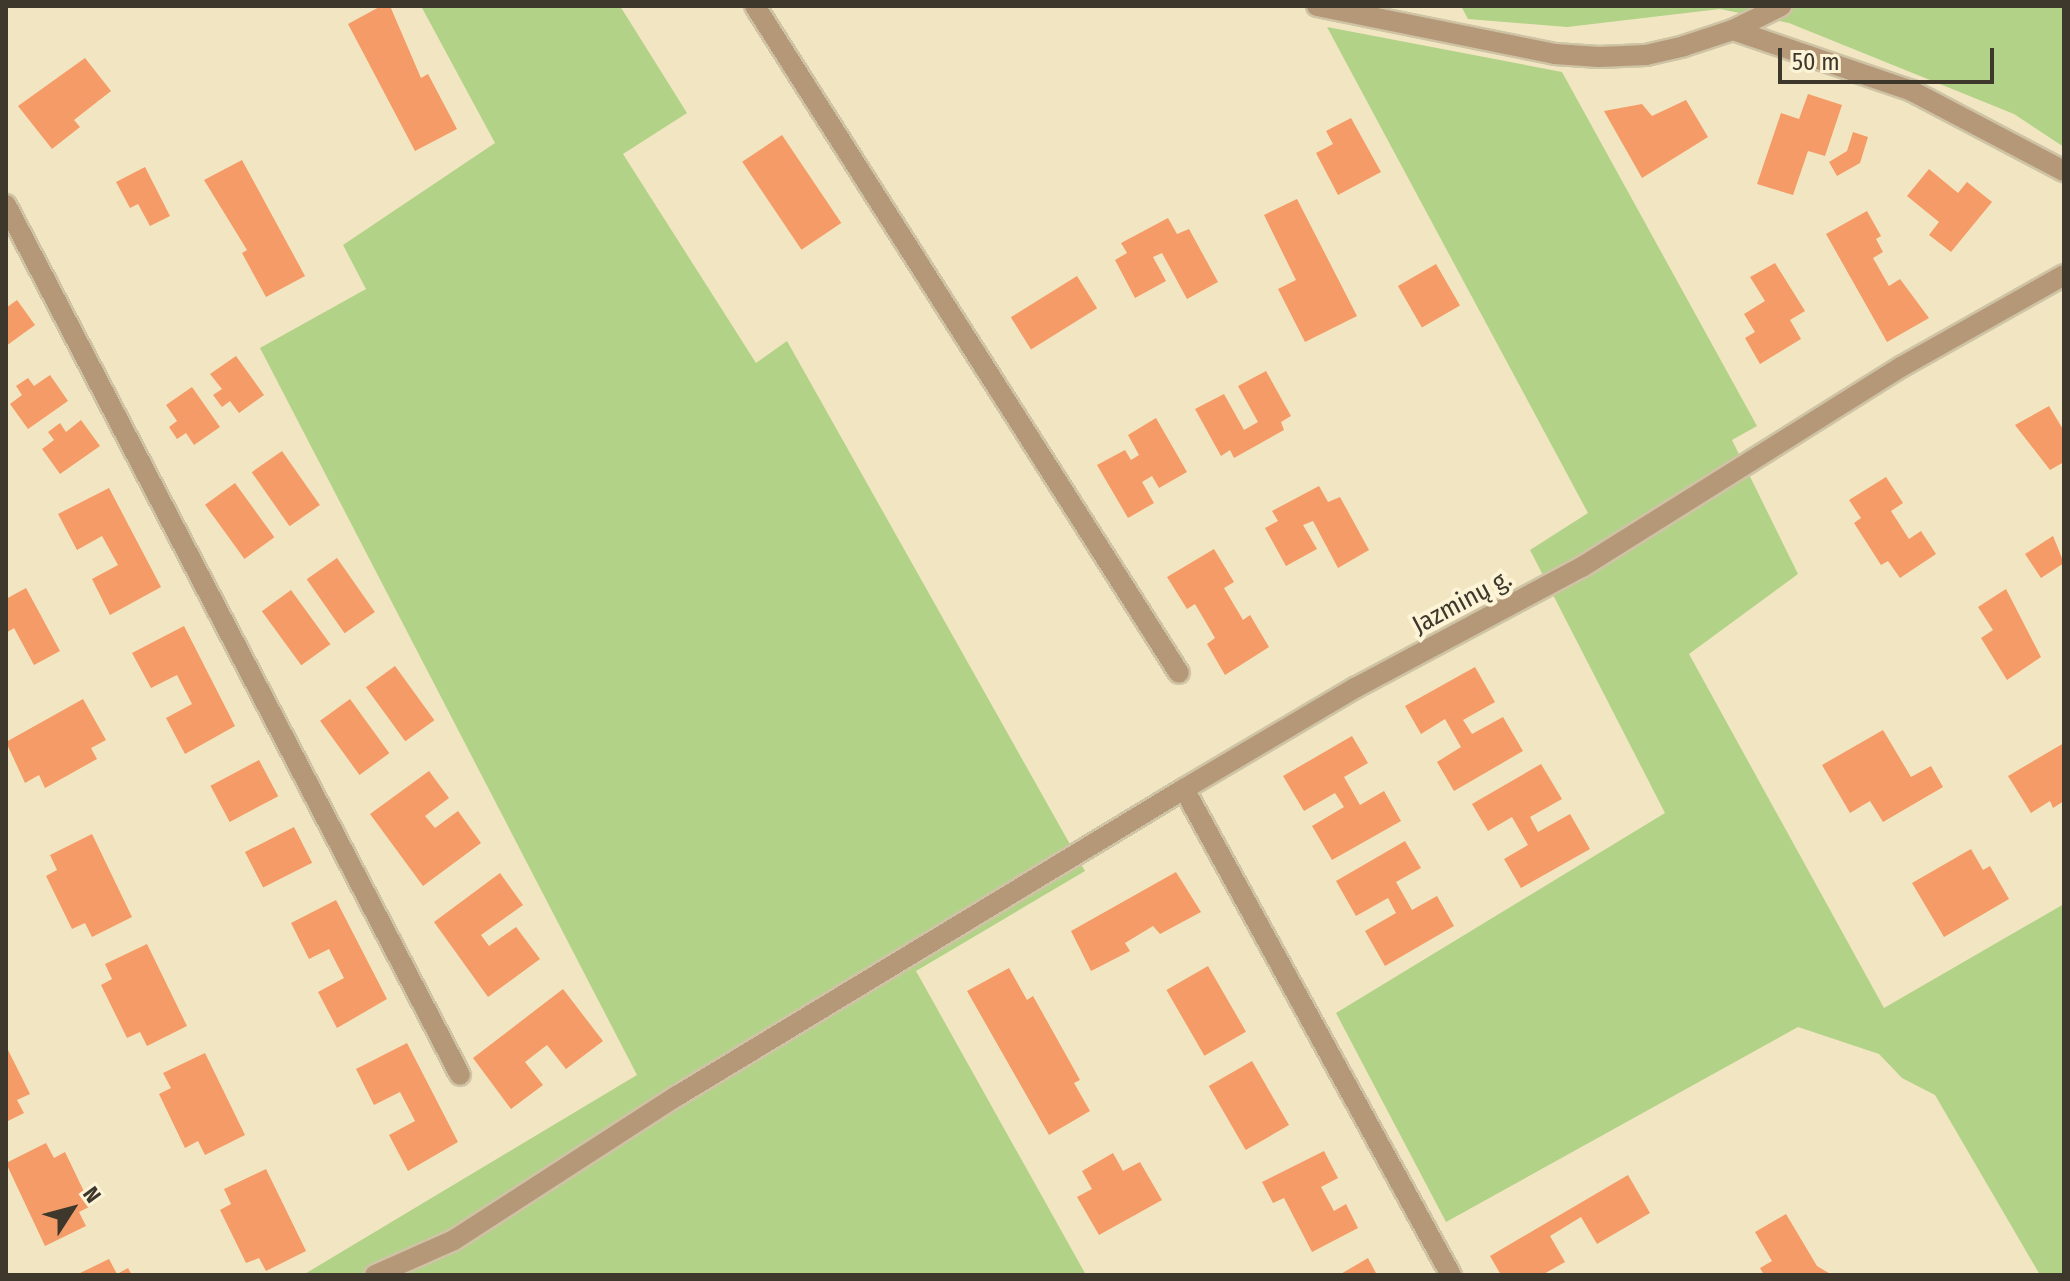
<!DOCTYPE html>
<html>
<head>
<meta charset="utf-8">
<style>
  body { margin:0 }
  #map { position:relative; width:2070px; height:1281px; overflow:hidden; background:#f2e6c2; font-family:"Fira Sans Condensed",sans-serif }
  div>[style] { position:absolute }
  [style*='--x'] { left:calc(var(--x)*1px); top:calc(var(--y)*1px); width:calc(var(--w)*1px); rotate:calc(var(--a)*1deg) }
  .green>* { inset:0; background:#b1d287 }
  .building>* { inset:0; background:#f49b67; transform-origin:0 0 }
  .roads { filter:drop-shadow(2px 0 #cec3a4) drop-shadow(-2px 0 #cec3a4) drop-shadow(0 2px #cec3a4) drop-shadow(0 -2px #cec3a4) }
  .minor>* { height:20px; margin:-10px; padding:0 10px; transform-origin:10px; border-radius:10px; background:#b59878 }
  span { translate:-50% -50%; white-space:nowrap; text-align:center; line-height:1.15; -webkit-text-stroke:8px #fdf3d7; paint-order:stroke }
  .street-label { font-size:26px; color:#3d382b }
  .frame { position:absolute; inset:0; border:8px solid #3d382b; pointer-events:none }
  .north { position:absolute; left:32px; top:1169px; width:80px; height:80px; -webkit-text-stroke:6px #fdf3d7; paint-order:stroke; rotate:54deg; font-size:22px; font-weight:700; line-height:32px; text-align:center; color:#3d382b }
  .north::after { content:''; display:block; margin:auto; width:28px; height:36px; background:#3d382b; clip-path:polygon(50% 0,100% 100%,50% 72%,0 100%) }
  .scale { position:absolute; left:1778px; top:48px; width:216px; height:36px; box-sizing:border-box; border:4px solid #3d382b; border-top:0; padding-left:10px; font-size:24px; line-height:28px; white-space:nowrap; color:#3d382b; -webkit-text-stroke:6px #fdf3d7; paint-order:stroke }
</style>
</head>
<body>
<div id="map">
  <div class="green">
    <i style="clip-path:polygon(421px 6px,620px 6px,687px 113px,623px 154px,756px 363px,787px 341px,1085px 871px,916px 971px,1086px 1275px,303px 1275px,637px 1075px,260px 348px,366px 289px,343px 245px,495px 143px)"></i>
    <i style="clip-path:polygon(1461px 6px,2064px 6px,2064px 147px,2014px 114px,1789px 23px,1720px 9px,1567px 27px,1468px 19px)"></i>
    <i style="clip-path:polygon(1327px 27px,1562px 72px,1757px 426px,1732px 440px,1798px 574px,1689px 654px,1884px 1008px,2064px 904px,2064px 1275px,2040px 1275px,1935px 1095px,1902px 1078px,1879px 1054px,1798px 1027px,1446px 1222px,1336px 1013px,1665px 813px,1530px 550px,1588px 513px)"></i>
  </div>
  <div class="building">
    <i style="clip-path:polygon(381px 6px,390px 6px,421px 78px,428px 74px,457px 129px,415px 151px,348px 24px)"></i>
    <i style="clip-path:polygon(85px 58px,111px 91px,74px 120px,80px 127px,52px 149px,18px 106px)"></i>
    <i style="clip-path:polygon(1808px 94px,1842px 105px,1825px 156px,1808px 151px,1793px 195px,1757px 184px,1781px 113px,1799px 119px)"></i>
    <i style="clip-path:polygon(1686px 100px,1708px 137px,1642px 178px,1604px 111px,1642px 104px,1652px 116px)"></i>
    <i style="clip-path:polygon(1351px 118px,1381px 172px,1338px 195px,1316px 153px,1333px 144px,1326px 131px)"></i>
    <i style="clip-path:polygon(1853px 132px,1868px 137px,1860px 163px,1837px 176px,1829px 162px,1847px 151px)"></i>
    <i style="left:782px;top:135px;width:106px;height:48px;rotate:56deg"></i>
    <i style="clip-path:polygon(242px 160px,305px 276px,266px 297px,242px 253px,247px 250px,204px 180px)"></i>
    <i style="clip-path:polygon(145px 167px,170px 216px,150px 226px,138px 204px,130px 208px,116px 182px)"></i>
    <i style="clip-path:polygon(1929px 169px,1958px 193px,1967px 182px,1992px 202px,1951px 252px,1929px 235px,1939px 222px,1907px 196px)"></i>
    <i style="clip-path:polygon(1297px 199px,1357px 316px,1305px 342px,1278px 289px,1296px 280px,1264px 215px)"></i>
    <i style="clip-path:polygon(1867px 211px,1881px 236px,1876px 239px,1883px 252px,1873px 258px,1889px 286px,1900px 279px,1929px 318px,1887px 342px,1826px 234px)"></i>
    <i style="clip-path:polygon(1168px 218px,1177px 234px,1189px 229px,1218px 282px,1187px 299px,1162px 253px,1153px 257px,1166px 281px,1135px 298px,1115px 260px,1127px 253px,1121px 243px)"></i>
    <i style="clip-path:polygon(1775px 263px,1805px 311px,1790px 320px,1801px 339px,1760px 364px,1745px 338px,1755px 332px,1744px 314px,1765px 301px,1750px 277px)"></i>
    <i style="left:1436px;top:264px;width:48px;height:44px;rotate:60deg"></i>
    <i style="left:1077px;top:276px;width:38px;height:78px;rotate:58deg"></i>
    <i style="clip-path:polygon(17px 300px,35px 325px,6px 346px,6px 308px)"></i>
    <i style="clip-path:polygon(236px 356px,264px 395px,239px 413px,230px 401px,222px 407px,213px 395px,222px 389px,210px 374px)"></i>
    <i style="clip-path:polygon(1266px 371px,1291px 416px,1281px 422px,1284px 430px,1234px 458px,1230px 450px,1221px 456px,1195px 409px,1224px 394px,1244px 430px,1258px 422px,1238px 386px)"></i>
    <i style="clip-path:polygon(50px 375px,68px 401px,28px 429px,10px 404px,22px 395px,16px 386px,28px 378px,34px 386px)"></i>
    <i style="clip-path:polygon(192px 387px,220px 427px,194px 445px,186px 433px,177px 439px,169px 427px,177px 421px,166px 405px)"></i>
    <i style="clip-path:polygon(2049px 406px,2064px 431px,2064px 462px,2050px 470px,2015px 425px)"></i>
    <i style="clip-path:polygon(1156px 418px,1187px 472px,1159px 488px,1152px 476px,1142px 482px,1154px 503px,1128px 518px,1097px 465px,1125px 450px,1131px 460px,1139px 455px,1128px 435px)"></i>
    <i style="clip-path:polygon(81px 420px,100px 446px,60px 474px,42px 449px,54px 440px,48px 432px,60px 423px,66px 432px)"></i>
    <i style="left:282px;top:451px;width:66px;height:37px;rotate:55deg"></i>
    <i style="clip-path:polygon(1886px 477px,1903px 503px,1891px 511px,1909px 539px,1921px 531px,1936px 554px,1900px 578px,1888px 561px,1881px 565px,1854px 523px,1861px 518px,1849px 500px)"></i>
    <i style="left:235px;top:483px;width:67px;height:37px;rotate:54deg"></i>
    <i style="clip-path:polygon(1319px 486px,1328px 502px,1340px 497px,1369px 550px,1338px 568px,1313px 521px,1303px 525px,1317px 549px,1286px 566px,1265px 528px,1278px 521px,1272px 511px)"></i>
    <i style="clip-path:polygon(109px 488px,161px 587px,110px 615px,92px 579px,118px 565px,102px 536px,77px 550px,58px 514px)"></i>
    <i style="clip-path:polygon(2053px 536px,2064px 563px,2041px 578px,2025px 554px)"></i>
    <i style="clip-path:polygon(1214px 549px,1234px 582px,1224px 588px,1243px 620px,1250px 615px,1269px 647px,1225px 675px,1207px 644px,1215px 638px,1195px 604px,1187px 609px,1167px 577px)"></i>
    <i style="left:337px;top:558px;width:66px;height:37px;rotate:55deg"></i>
    <i style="clip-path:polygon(26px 588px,60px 651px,34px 665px,14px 628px,6px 633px,6px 599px)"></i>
    <i style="clip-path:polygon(2006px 589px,2041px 657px,2007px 680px,1981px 638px,1993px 630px,1978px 607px)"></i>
    <i style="left:291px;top:590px;width:67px;height:36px;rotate:54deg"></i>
    <i style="clip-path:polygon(184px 626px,235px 726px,185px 754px,166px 718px,192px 704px,177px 675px,151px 688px,132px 653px)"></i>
    <i style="left:395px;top:666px;width:67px;height:36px;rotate:54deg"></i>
    <i style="clip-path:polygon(1475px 667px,1495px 702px,1463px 720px,1472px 734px,1503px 717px,1523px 751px,1454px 791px,1437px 762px,1461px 747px,1445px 719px,1421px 734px,1405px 706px)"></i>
    <i style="clip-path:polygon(83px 699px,106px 740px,91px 748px,97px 759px,45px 788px,39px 775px,25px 783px,6px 742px)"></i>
    <i style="left:350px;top:699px;width:67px;height:37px;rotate:54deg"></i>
    <i style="clip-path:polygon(1883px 730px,1911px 777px,1931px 766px,1943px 787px,1883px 822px,1870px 801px,1850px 813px,1822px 765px)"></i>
    <i style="clip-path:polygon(1352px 736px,1368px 763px,1344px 777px,1360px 805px,1384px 791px,1401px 821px,1332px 860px,1312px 826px,1344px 807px,1335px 793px,1304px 811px,1283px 776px)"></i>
    <i style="clip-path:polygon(2064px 743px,2064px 801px,2053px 808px,2050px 801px,2031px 813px,2008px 776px)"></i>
    <i style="left:259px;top:760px;width:41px;height:55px;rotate:62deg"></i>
    <i style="clip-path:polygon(1541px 764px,1562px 799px,1530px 817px,1538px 832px,1570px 814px,1590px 849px,1521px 888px,1504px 859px,1528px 845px,1512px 817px,1488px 831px,1472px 804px)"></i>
    <i style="clip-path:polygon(429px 771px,449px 798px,425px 816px,435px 828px,458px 811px,481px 843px,423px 886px,370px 814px)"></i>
    <i style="left:294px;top:827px;width:40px;height:55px;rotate:63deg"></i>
    <i style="clip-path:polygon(92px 834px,132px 917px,92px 937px,85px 923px,72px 929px,46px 876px,57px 870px,50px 855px)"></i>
    <i style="clip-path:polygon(1405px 841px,1421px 868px,1396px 882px,1412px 910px,1437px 896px,1454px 926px,1385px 966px,1365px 931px,1396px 913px,1388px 898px,1356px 916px,1336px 881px)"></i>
    <i style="clip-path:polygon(1971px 849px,1983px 870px,1990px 866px,2009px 899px,1944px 937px,1912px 883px)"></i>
    <i style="clip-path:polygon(1176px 872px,1201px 912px,1160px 934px,1153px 926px,1125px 943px,1130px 951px,1091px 971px,1071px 931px)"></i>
    <i style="clip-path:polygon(500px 873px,523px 905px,481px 935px,489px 946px,516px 927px,540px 959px,488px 997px,434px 922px)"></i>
    <i style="clip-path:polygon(336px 900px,387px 999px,337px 1028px,318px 992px,344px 978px,329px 949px,309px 959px,291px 923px)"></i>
    <i style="clip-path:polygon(147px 944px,187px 1026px,147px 1046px,140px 1032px,127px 1038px,101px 985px,112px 979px,105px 964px)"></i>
    <i style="left:1208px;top:966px;width:76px;height:48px;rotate:60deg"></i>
    <i style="clip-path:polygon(1009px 968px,1027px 1000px,1033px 996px,1080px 1080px,1074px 1083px,1090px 1111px,1049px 1135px,967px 991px)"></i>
    <i style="clip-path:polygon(563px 989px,603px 1041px,566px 1069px,547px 1045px,525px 1062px,543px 1085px,511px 1109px,473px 1058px)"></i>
    <i style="clip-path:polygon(407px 1043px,458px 1142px,408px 1171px,389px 1135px,415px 1121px,400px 1092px,374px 1105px,356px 1069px)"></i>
    <i style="clip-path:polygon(6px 1046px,30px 1094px,17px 1100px,24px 1113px,6px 1122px)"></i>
    <i style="clip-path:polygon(205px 1053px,245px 1135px,205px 1155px,198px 1141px,185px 1148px,159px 1094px,171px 1088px,163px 1073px)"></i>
    <i style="left:1252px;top:1061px;width:74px;height:50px;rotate:60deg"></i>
    <i style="clip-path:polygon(46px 1143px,54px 1158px,65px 1152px,91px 1206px,79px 1212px,86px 1226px,45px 1246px,6px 1163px)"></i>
    <i style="clip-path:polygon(1324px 1151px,1338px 1178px,1321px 1187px,1334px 1211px,1346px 1204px,1358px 1228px,1312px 1252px,1284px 1198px,1273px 1203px,1262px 1182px)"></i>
    <i style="clip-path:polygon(1113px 1153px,1123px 1171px,1140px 1162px,1162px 1200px,1099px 1235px,1077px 1197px,1092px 1189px,1082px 1171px)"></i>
    <i style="clip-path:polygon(266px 1169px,306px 1251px,266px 1271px,259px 1258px,246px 1263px,220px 1210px,231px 1204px,224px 1189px)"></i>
    <i style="clip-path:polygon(1628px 1175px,1650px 1213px,1597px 1244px,1581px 1217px,1550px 1236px,1565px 1262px,1542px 1275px,1501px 1275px,1490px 1256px)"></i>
    <i style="clip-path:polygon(1786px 1214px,1817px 1266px,1832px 1275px,1764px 1275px,1760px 1268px,1772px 1261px,1755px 1232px)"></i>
    <i style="clip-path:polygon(1368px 1258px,1377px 1275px,1339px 1275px)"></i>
    <i style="clip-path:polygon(109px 1259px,117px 1274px,128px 1268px,132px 1275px,76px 1275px)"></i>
  </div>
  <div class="roads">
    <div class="minor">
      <i style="--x:755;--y:6;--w:790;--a:57.56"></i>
      <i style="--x:1317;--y:6;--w:243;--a:11.4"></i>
      <i style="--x:1555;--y:54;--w:44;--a:3.9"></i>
      <i style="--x:1599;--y:57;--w:47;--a:-2.4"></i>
      <i style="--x:1646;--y:55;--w:39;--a:-13"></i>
      <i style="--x:1684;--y:46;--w:52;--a:-18.1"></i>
      <i style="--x:1733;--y:30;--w:54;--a:-26.6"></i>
      <i style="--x:1733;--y:30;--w:189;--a:18.8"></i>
      <i style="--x:1912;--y:91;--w:172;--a:27.8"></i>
      <i style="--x:6;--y:205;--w:981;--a:62.44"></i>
      <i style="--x:1184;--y:789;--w:555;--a:61.22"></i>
      <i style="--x:375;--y:1275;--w:86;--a:-23.9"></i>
      <i style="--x:454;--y:1240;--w:265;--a:-32.9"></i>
      <i style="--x:677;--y:1096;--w:593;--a:-31.2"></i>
      <i style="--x:1184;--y:789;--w:199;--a:-30.6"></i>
      <i style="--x:1355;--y:688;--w:257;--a:-28.1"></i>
      <i style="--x:1582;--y:567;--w:377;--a:-32.1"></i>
      <i style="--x:1901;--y:367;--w:187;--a:-29.4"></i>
    </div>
  </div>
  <div class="street-label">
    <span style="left:1462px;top:602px;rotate:-28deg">Jazminų g.</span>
  </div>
  <div class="frame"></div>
  <div class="north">N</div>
  <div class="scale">50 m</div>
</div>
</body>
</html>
